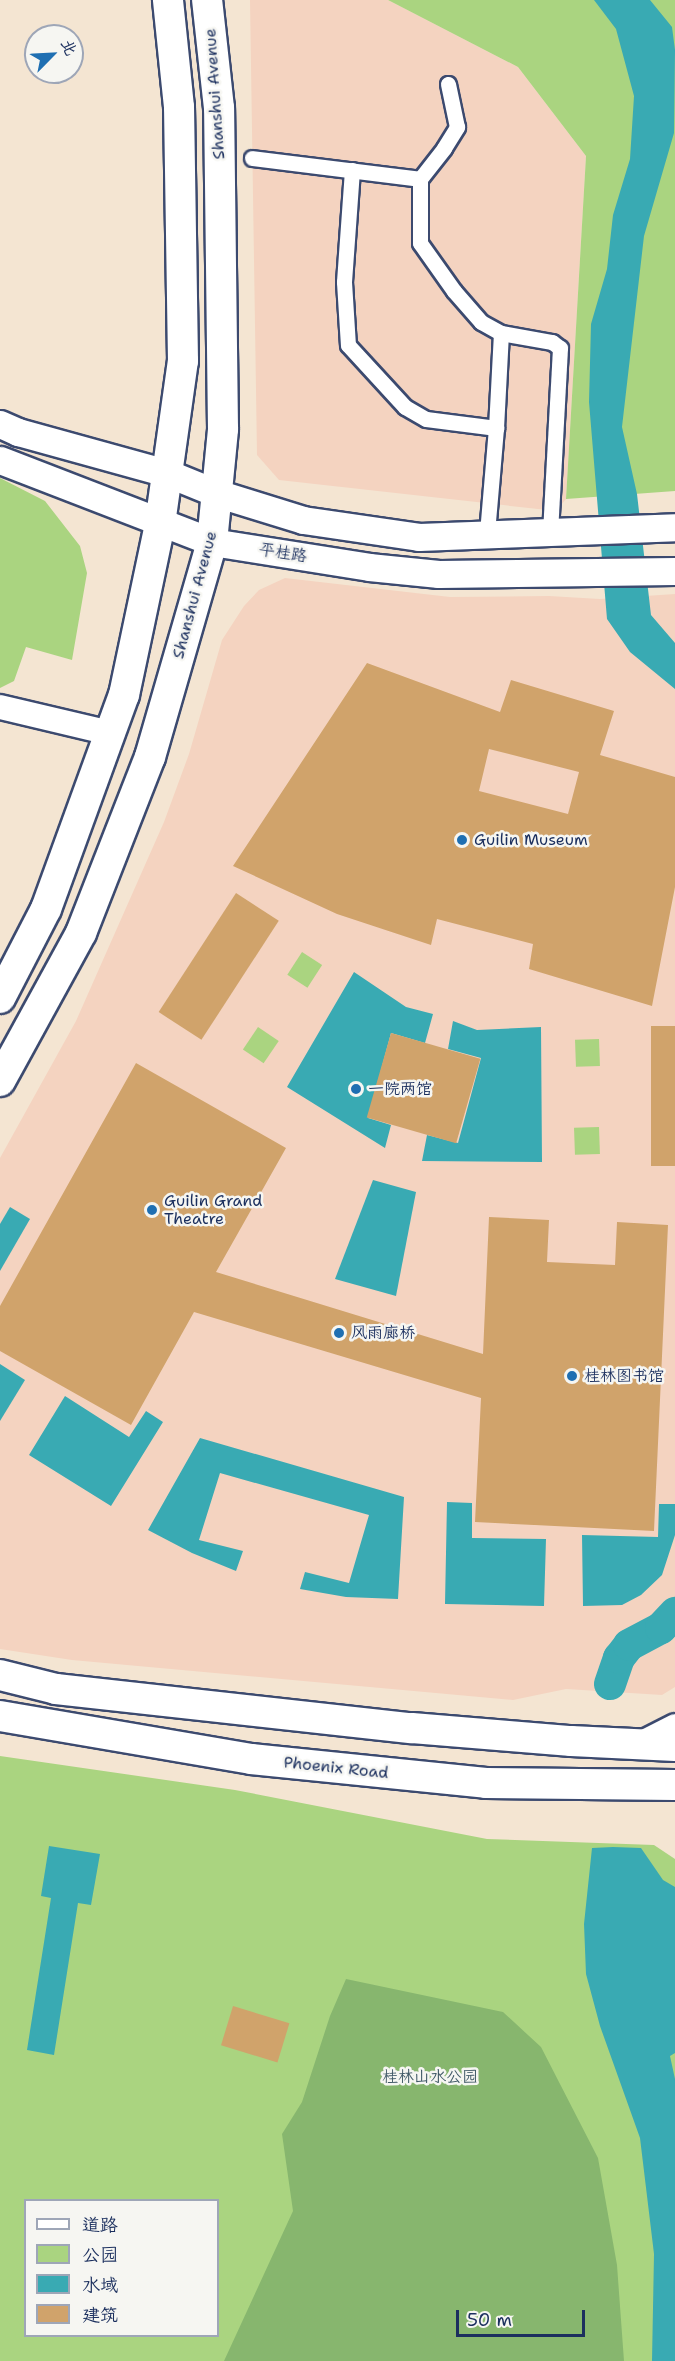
<!DOCTYPE html>
<html>
<head>
<meta charset="utf-8">
<style>
  body { margin:0 }
  #map { position:relative; width:675px; height:2361px; overflow:hidden; background:#f4e5d2; font-family:"Shantell Sans","LXGW WenKai TC",sans-serif }
  div>[style] { position:absolute }
  [style*='--x'] { left:calc(var(--x)*1px); top:calc(var(--y)*1px); width:calc(var(--w)*1px); rotate:calc(var(--a)*1deg) }
  .built>* { inset:0; background:#f4d3c0 }
  .green>* { inset:0; background:#aad480; transform-origin:0 0 }
  .forest>* { inset:0; background:#87b66e }
  .water>* { inset:0; background:#39aab3 }
  .river>* { height:32px; margin:-16px; padding:0 16px; transform-origin:16px; border-radius:16px; background:#39aab3 }
  .building>* { inset:0; background:#d0a36b; transform-origin:0 0 }
  .roads { filter:drop-shadow(2px 0 #3c4a6f) drop-shadow(-2px 0 #3c4a6f) drop-shadow(0 2px #3c4a6f) drop-shadow(0 -2px #3c4a6f) }
  .pedestrian>* { height:15px; margin:-7.5px; padding:0 7.5px; transform-origin:7.5px; border-radius:7.5px; background:#fff }
  .tertiary>* { height:24px; margin:-12px; padding:0 12px; transform-origin:12px; border-radius:12px; background:#fff }
  .secondary>* { height:27px; margin:-13.5px; padding:0 13.5px; transform-origin:13.5px; border-radius:13.5px; background:#fff }
  .primary>* { height:30px; margin:-15px; padding:0 15px; transform-origin:15px; border-radius:15px; background:#fff }
  .dots>* { width:16px; height:16px; translate:-50% -50%; box-sizing:border-box; border:3px solid #f6f6f2; border-radius:50% }
  span { translate:-50% -50%; white-space:nowrap; text-align:center; line-height:1.15; -webkit-text-stroke:5px #f6f6f2; paint-order:stroke }
  .street-label { font-size:16px; color:#1b2f5e }
  .poi-label { font-size:16px; color:#1b2f5e }
  .left { translate:0 -50%; text-align:left }
  .park-label { font-size:16px; color:#3f5866 }
  .legend { position:absolute; left:24px; top:2199px; width:195px; height:138px; box-sizing:border-box; background:#f6f6f2; border:2px solid #9ea6b7; margin:0; padding:8px 10px; list-style:none; font-size:18px; color:#1b2f5e }
  .legend li { display:flex; align-items:center; gap:12px; height:30px }
  .legend b { width:30px; border:2px solid #9ea6b7 }
  .north { position:absolute; left:24px; top:24px; width:60px; height:60px; box-sizing:border-box; background:#f6f6f2; border:2px solid #9ea6b7; border-radius:50%; rotate:66deg; font-size:16px; font-weight:700; line-height:24px; text-align:center; color:#1b2f5e }
  .north::after { content:''; display:block; margin:auto; width:21px; height:27px; background:#1f6fb2; clip-path:polygon(50% 0,100% 100%,50% 72%,0 100%) }
  .scale { position:absolute; left:456px; top:2310px; width:129px; height:27px; box-sizing:border-box; border:3px solid #1b2f5e; border-top:0; padding-left:8px; font-size:18px; line-height:21px; white-space:nowrap; color:#1b2f5e; -webkit-text-stroke:4px #f6f6f2; paint-order:stroke }
</style>
</head>
<body>
<div id="map">
  <div class="built">
    <i style="clip-path:polygon(250px 0,388px 0,518px 67px,586px 156px,566px 499px,556px 511px,279px 480px,257px 455px)"></i>
    <i style="clip-path:polygon(285px 578px,450px 597px,549px 596px,600px 599px,675px 594px,675px 1687px,662px 1695px,566px 1689px,513px 1700px,72px 1660px,0 1649px,0 1158px,76px 1021px,164px 822px,189px 754px,222px 640px,244px 606px,259px 590px)"></i>
  </div>
  <div class="green">
    <i style="clip-path:polygon(388px 0,675px 0,675px 491px,566px 499px,586px 156px,518px 67px)"></i>
    <i style="clip-path:polygon(0 478px,45px 501px,80px 546px,87px 573px,72px 660px,26px 647px,14px 681px,0 688px)"></i>
    <i style="left:302px;top:952px;width:24px;height:27px;rotate:33deg"></i>
    <i style="left:258px;top:1027px;width:25px;height:27px;rotate:34deg"></i>
    <i style="left:599px;top:1039px;width:27px;height:24px;rotate:88deg"></i>
    <i style="left:599px;top:1127px;width:27px;height:25px;rotate:88deg"></i>
    <i style="clip-path:polygon(evenodd,0 1756px,235px 1790px,487px 1839px,654px 1845px,675px 1859px,675px 2361px,0 2361px,0 1756px,26px 2200px,218px 2200px,218px 2336px,26px 2336px,26px 2200px)"></i>
  </div>
  <div class="forest">
    <i style="clip-path:polygon(346px 1979px,503px 2012px,541px 2047px,598px 2158px,617px 2265px,624px 2361px,224px 2361px,293px 2211px,282px 2134px,302px 2102px,330px 2016px)"></i>
  </div>
  <div class="water">
    <i style="clip-path:polygon(594px 0,650px 0,672px 27px,675px 50px,674px 133px,644px 236px,622px 427px,637px 494px,651px 615px,675px 643px,675px 689px,630px 652px,607px 619px,589px 402px,591px 324px,607px 269px,613px 215px,630px 159px,634px 96px,616px 29px)"></i>
    <i style="clip-path:polygon(354px 972px,406px 1007px,433px 1014px,425px 1043px,391px 1033px,368px 1118px,391px 1125px,385px 1148px,287px 1087px)"></i>
    <i style="clip-path:polygon(453px 1021px,477px 1030px,541px 1027px,542px 1162px,422px 1161px,427px 1135px,458px 1143px,481px 1058px,448px 1049px)"></i>
    <i style="clip-path:polygon(373px 1180px,416px 1192px,396px 1296px,335px 1279px)"></i>
    <i style="clip-path:polygon(10px 1207px,30px 1219px,0 1271px,0 1224px)"></i>
    <i style="clip-path:polygon(0 1364px,25px 1380px,0 1421px)"></i>
    <i style="clip-path:polygon(65px 1396px,129px 1437px,146px 1411px,163px 1422px,111px 1506px,29px 1455px)"></i>
    <i style="clip-path:polygon(200px 1438px,404px 1497px,398px 1599px,346px 1597px,300px 1589px,305px 1572px,349px 1583px,369px 1515px,220px 1473px,199px 1540px,243px 1551px,236px 1571px,192px 1553px,148px 1530px)"></i>
    <i style="clip-path:polygon(447px 1502px,472px 1503px,472px 1538px,546px 1539px,544px 1606px,445px 1604px)"></i>
    <i style="clip-path:polygon(659px 1504px,675px 1504px,675px 1535px,662px 1575px,641px 1595px,622px 1605px,583px 1606px,582px 1535px,658px 1537px)"></i>
    <i style="clip-path:polygon(49px 1846px,100px 1854px,91px 1905px,78px 1903px,54px 2055px,27px 2050px,51px 1898px,41px 1896px)"></i>
    <i style="clip-path:polygon(613px 1847px,641px 1848px,663px 1880px,675px 1887px,675px 2053px,670px 2056px,675px 2079px,675px 2361px,652px 2361px,654px 2254px,640px 2138px,600px 2026px,586px 1974px,584px 1924px,592px 1848px)"></i>
  </div>
  <div class="river">
    <i style="--x:610;--y:1684;--w:28;--a:-71"></i>
    <i style="--x:619;--y:1658;--w:16;--a:-52"></i>
    <i style="--x:629;--y:1645;--w:36;--a:-28"></i>
    <i style="--x:661;--y:1628;--w:21;--a:-47"></i>
  </div>
  <div class="building">
    <i style="clip-path:polygon(evenodd,367px 663px,500px 712px,511px 680px,614px 711px,600px 755px,675px 777px,675px 887px,652px 1006px,529px 969px,533px 944px,437px 919px,431px 945px,337px 914px,233px 866px,367px 663px,489px 749px,579px 772px,568px 814px,479px 791px,489px 749px)"></i>
    <i style="left:236px;top:893px;width:51px;height:142px;rotate:33deg"></i>
    <i style="left:651px;top:1026px;width:24px;height:140px"></i>
    <i style="left:391px;top:1033px;width:93px;height:88px;rotate:16deg"></i>
    <i style="clip-path:polygon(136px 1063px,286px 1148px,216px 1272px,483px 1354px,489px 1217px,549px 1220px,547px 1262px,615px 1265px,617px 1222px,668px 1225px,654px 1531px,475px 1522px,481px 1398px,194px 1312px,131px 1425px,0 1351px,0 1306px)"></i>
    <i style="left:233px;top:2006px;width:59px;height:41px;rotate:17deg"></i>
  </div>
  <div class="roads">
    <div class="pedestrian">
      <i style="--x:252;--y:158;--w:169;--a:7.1"></i>
      <i style="--x:420;--y:179;--w:64;--a:90"></i>
      <i style="--x:420;--y:243;--w:59;--a:54.7"></i>
      <i style="--x:454;--y:291;--w:41;--a:48.9"></i>
      <i style="--x:481;--y:322;--w:23;--a:29"></i>
      <i style="--x:501;--y:333;--w:52;--a:10"></i>
      <i style="--x:552;--y:342;--w:10;--a:37"></i>
      <i style="--x:560;--y:348;--w:184;--a:93.1"></i>
      <i style="--x:352;--y:170;--w:112;--a:94.1"></i>
      <i style="--x:344;--y:282;--w:63;--a:86.4"></i>
      <i style="--x:348;--y:345;--w:84;--a:47.4"></i>
      <i style="--x:405;--y:407;--w:24;--a:30"></i>
      <i style="--x:426;--y:419;--w:71;--a:7.3"></i>
      <i style="--x:496;--y:428;--w:106;--a:94.9"></i>
      <i style="--x:420;--y:179;--w:39;--a:-52"></i>
      <i style="--x:444;--y:148;--w:25;--a:-58"></i>
      <i style="--x:457;--y:127;--w:44;--a:-101.8"></i>
      <i style="--x:496;--y:428;--w:95;--a:-87"></i>
    </div>
    <div class="tertiary">
      <i style="--x:0;--y:707;--w:113;--a:13.3"></i>
    </div>
    <div class="secondary">
      <i style="--x:0;--y:424;--w:20;--a:24"></i>
      <i style="--x:18;--y:432;--w:155;--a:15.4"></i>
      <i style="--x:167;--y:473;--w:53;--a:22.2"></i>
      <i style="--x:216;--y:493;--w:91;--a:17.2"></i>
      <i style="--x:303;--y:520;--w:117;--a:8.3"></i>
      <i style="--x:419;--y:537;--w:256;--a:-2.2"></i>
      <i style="--x:0;--y:460;--w:227;--a:21.1"></i>
      <i style="--x:212;--y:542;--w:159;--a:9"></i>
      <i style="--x:369;--y:567;--w:70;--a:5.7"></i>
      <i style="--x:439;--y:574;--w:236;--a:-0.7"></i>
      <i style="--x:642;--y:1744;--w:37;--a:-27"></i>
    </div>
    <div class="primary">
      <i style="--x:0;--y:998;--w:100;--a:-62.7"></i>
      <i style="--x:46;--y:909;--w:228;--a:-70"></i>
      <i style="--x:124;--y:695;--w:175;--a:-78.1"></i>
      <i style="--x:160;--y:524;--w:165;--a:-82"></i>
      <i style="--x:183;--y:361;--w:254;--a:-90.9"></i>
      <i style="--x:179;--y:107;--w:108;--a:-95.9"></i>
      <i style="--x:0;--y:1081;--w:169;--a:-61.3"></i>
      <i style="--x:81;--y:933;--w:189;--a:-68.6"></i>
      <i style="--x:150;--y:757;--w:224;--a:-73.9"></i>
      <i style="--x:212;--y:542;--w:114;--a:-84.4"></i>
      <i style="--x:223;--y:429;--w:321;--a:-90.7"></i>
      <i style="--x:219;--y:108;--w:109;--a:-96.3"></i>
      <i style="--x:0;--y:1675;--w:58;--a:14"></i>
      <i style="--x:56;--y:1689;--w:358;--a:6.3"></i>
      <i style="--x:412;--y:1728;--w:160;--a:4.7"></i>
      <i style="--x:571;--y:1741;--w:104;--a:2.8"></i>
      <i style="--x:0;--y:1716;--w:255;--a:9.7"></i>
      <i style="--x:251;--y:1759;--w:236;--a:5.8"></i>
      <i style="--x:486;--y:1783;--w:189;--a:0.6"></i>
    </div>
  </div>
  <div class="dots">
    <i style="left:462px;top:840px;background:#1f6fb2"></i>
    <i style="left:356px;top:1089px;background:#1f6fb2"></i>
    <i style="left:152px;top:1210px;background:#1f6fb2"></i>
    <i style="left:339px;top:1333px;background:#1f6fb2"></i>
    <i style="left:572px;top:1376px;background:#1f6fb2"></i>
  </div>
  <div class="street-label">
    <span style="left:215px;top:94px;rotate:-94deg">Shanshui Avenue</span>
    <span style="left:283px;top:553px;rotate:9deg">平桂路</span>
    <span style="left:195px;top:595px;rotate:-75deg">Shanshui Avenue</span>
    <span style="left:336px;top:1768px;rotate:6deg">Phoenix Road</span>
  </div>
  <div class="poi-label">
    <span class="left" style="left:474px;top:840px">Guilin Museum</span>
    <span class="left" style="left:368px;top:1089px">一院两馆</span>
    <span class="left" style="left:164px;top:1210px">Guilin Grand<br>Theatre</span>
    <span class="left" style="left:351px;top:1333px">风雨廊桥</span>
    <span class="left" style="left:584px;top:1376px">桂林图书馆</span>
  </div>
  <div class="park-label">
    <span style="left:430px;top:2077px">桂林山水公园</span>
  </div>
  <ul class="legend">
  <li><b style="height:8px;background:#fff"></b>道路</li>
  <li><b style="height:16px;background:#aad480"></b>公园</li>
  <li><b style="height:16px;background:#39aab3"></b>水域</li>
  <li><b style="height:16px;background:#d0a36b"></b>建筑</li>
  </ul>
  <div class="north">北</div>
  <div class="scale">50 m</div>
</div>
</body>
</html>
